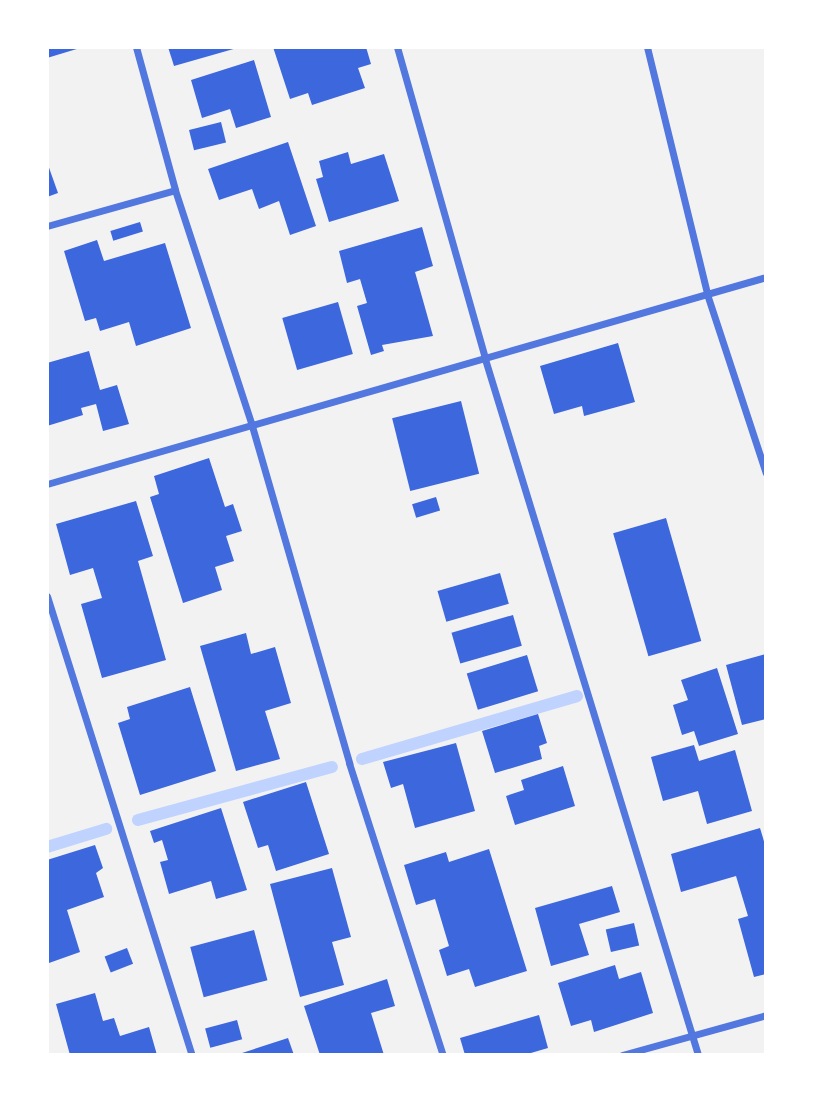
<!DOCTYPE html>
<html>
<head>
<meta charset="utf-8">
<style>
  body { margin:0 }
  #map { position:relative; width:813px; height:1102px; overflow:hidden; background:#f2f2f2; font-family:"Source Serif 4",serif }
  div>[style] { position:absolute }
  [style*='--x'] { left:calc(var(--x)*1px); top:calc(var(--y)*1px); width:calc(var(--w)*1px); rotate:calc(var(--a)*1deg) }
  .stream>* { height:12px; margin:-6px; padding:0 6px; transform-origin:6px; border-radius:6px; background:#bfd3fe }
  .building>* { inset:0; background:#3d67dc; transform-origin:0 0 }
  .minor>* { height:7px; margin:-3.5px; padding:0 3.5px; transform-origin:3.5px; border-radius:3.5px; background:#5277de }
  span { translate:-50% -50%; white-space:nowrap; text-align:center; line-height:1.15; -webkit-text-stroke:5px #fff; paint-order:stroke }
  .frame { position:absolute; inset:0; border:49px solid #fff; pointer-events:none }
</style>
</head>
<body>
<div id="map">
  <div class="stream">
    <i style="--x:362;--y:759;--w:224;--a:-16.3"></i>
    <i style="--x:138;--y:820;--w:201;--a:-15.3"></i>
    <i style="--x:47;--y:847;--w:62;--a:-17"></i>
  </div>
  <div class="building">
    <i style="clip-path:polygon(47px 47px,80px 47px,80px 48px,47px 58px)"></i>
    <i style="clip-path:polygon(168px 47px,237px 47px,237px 48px,174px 66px)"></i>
    <i style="clip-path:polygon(273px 47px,366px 47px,371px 64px,358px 68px,365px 88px,312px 105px,308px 93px,290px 99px)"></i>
    <i style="clip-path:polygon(254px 60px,271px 117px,236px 128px,230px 109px,202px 118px,191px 80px)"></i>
    <i style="left:221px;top:122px;width:21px;height:33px;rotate:76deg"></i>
    <i style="clip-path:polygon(288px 142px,316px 226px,290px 235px,279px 201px,259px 209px,252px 189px,219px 200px,208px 169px)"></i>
    <i style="clip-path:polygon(348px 152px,351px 164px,384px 154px,399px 201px,329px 222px,316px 179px,323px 177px,319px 161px)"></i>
    <i style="clip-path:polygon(47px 162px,58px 193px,47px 197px)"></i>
    <i style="left:140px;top:222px;width:10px;height:31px;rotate:73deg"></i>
    <i style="clip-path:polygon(422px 227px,433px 266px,415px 272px,433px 336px,382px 345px,384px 351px,371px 355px,357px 306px,367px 303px,360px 279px,347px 283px,339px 251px)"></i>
    <i style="clip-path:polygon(97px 240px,104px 261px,165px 243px,191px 328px,136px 346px,129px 322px,100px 331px,96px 318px,85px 321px,64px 251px)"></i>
    <i style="left:338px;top:302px;width:54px;height:58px;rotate:74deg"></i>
    <i style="clip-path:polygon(618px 343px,635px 402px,584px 416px,582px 406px,554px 414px,540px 366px)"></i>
    <i style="clip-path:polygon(89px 351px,100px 390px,117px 385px,129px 424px,103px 431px,96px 404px,81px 408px,83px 415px,47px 426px,47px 363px)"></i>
    <i style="left:461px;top:401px;width:75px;height:71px;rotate:76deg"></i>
    <i style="clip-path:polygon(209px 458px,225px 507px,233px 504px,242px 531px,226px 536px,234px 561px,215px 567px,222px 590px,183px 603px,150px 497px,159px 494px,154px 476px)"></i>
    <i style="left:436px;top:497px;width:14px;height:25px;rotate:73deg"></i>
    <i style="clip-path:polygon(136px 501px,153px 556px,138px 561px,166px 660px,102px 678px,81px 604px,102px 598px,93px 568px,70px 575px,56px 524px)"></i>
    <i style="left:666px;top:518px;width:128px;height:55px;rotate:74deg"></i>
    <i style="left:500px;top:573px;width:32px;height:65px;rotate:74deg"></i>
    <i style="left:513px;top:615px;width:32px;height:64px;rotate:74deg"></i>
    <i style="clip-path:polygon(246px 633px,251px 654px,275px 647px,291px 703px,265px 711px,280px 759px,236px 771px,200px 646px)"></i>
    <i style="clip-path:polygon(766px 654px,766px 719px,742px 725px,726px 665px)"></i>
    <i style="left:527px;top:655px;width:38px;height:63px;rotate:73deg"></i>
    <i style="clip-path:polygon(717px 668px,738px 734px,699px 746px,694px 731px,682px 735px,673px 705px,688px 700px,681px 680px)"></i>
    <i style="clip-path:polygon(190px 687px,216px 771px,140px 795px,118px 723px,130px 719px,127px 707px)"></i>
    <i style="clip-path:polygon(538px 714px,547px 743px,539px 746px,542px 759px,495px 773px,482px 731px)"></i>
    <i style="clip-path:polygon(456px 743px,475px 811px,415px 828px,403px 784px,391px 788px,383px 762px)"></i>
    <i style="clip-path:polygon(694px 745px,699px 761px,735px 750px,752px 811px,707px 824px,698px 791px,663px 801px,651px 757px)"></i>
    <i style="clip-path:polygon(563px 766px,575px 806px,515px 825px,506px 796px,524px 790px,521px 780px)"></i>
    <i style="clip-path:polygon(306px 782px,329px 854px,276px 871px,268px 845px,258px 848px,243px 802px)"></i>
    <i style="clip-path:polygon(221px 808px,247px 890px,216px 899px,211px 881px,169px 894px,160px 862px,168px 860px,162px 840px,154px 843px,150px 831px)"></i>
    <i style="clip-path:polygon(760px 828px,766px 848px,766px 974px,754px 977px,738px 919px,748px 916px,736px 876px,681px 892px,671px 854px)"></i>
    <i style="clip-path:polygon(95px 845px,103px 868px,96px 873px,104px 897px,67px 910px,80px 952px,49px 963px,47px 860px)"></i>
    <i style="clip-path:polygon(489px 849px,527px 971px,475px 987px,469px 969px,447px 976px,439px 950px,449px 946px,435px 899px,416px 905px,404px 865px,446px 852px,449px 862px)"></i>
    <i style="clip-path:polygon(332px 868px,351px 937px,332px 942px,344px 985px,300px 997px,270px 884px)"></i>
    <i style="clip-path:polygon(612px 886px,620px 912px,579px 924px,589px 955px,551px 966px,535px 908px)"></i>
    <i style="left:634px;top:923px;width:23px;height:29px;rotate:77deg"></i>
    <i style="left:254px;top:930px;width:52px;height:66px;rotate:75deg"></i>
    <i style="left:127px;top:948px;width:17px;height:24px;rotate:69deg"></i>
    <i style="clip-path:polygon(615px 965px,619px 979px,641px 972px,653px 1013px,594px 1032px,591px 1020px,571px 1026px,558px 983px)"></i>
    <i style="clip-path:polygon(387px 979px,395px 1006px,371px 1013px,384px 1055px,320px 1055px,304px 1006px)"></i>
    <i style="clip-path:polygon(95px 993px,103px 1021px,114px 1018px,120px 1036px,149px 1027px,157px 1055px,70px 1055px,56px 1004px)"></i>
    <i style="clip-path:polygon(539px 1015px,548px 1048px,524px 1055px,465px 1055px,460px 1038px)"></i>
    <i style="left:237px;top:1020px;width:20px;height:33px;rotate:75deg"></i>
    <i style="clip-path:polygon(288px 1038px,294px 1055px,239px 1055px,239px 1054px)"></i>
  </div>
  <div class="minor">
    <i style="--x:136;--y:47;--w:148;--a:74.7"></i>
    <i style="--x:175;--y:190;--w:248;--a:71.9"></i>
    <i style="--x:252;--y:426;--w:351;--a:73.9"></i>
    <i style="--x:349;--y:763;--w:307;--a:72.2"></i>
    <i style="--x:397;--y:47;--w:324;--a:74.2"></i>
    <i style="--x:485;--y:359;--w:728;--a:72.98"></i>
    <i style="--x:647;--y:47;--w:254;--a:76.3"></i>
    <i style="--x:707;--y:294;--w:188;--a:71.8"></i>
    <i style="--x:47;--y:226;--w:133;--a:-15.7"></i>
    <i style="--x:47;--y:484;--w:748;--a:-16.06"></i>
    <i style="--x:47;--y:596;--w:481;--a:72.5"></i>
    <i style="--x:622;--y:1055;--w:149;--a:-15.5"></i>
  </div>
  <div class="frame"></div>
</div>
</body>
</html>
